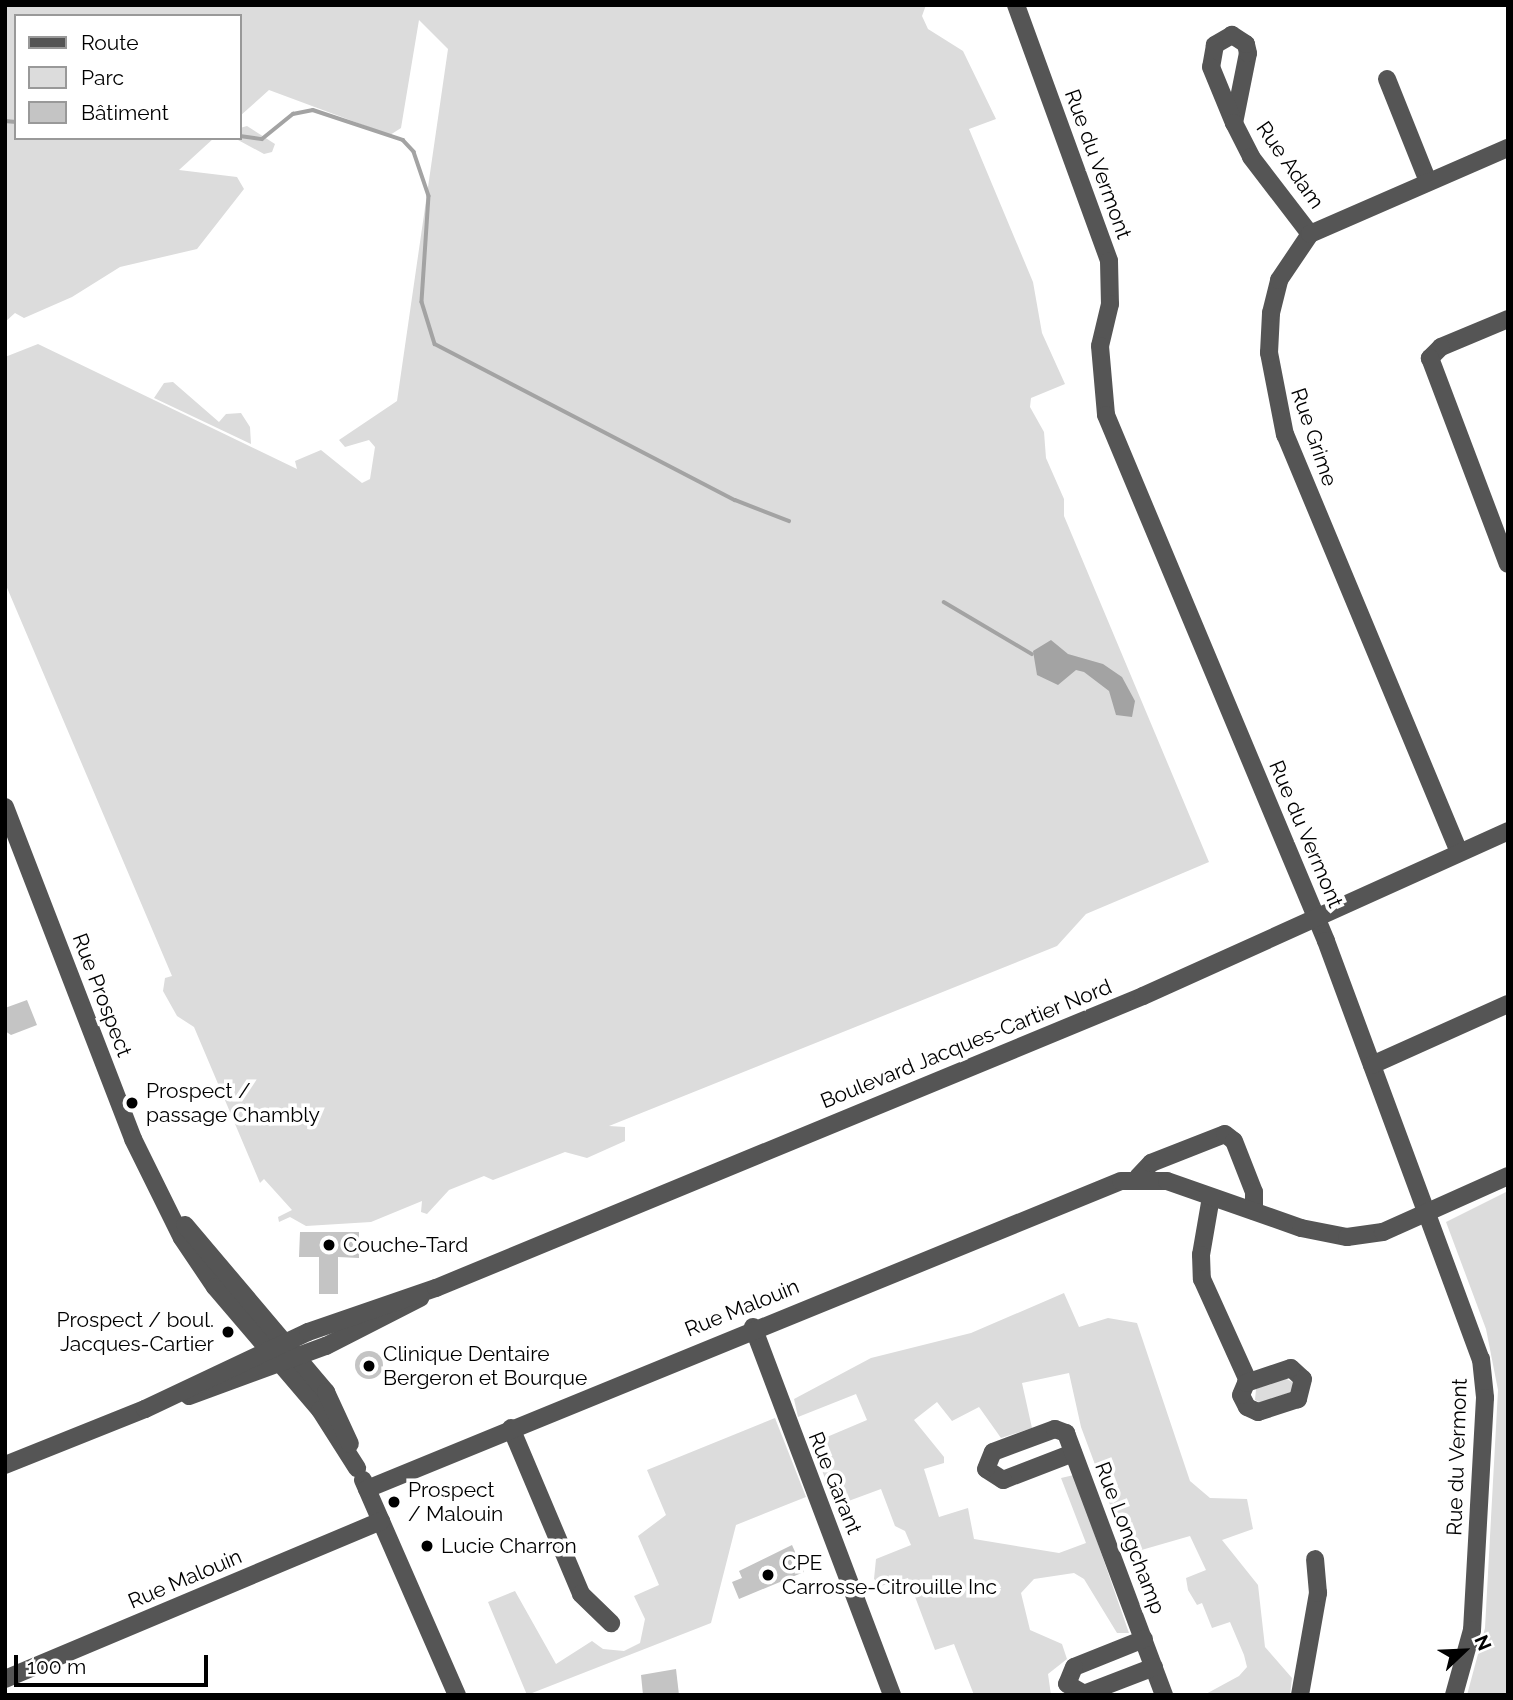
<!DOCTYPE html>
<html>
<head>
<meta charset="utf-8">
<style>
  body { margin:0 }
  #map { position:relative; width:1513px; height:1700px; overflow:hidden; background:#fff; font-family:Raleway,sans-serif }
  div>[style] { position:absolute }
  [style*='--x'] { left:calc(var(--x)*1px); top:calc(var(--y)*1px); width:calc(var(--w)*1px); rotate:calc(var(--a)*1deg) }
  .green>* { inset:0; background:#dcdcdc }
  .water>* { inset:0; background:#a3a3a3 }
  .stream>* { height:3.5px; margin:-1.75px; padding:0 1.75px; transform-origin:1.75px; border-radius:1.75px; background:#a3a3a3 }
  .building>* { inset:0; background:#c4c4c4 }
  .round { border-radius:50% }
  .minor>* { height:18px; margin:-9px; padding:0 9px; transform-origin:9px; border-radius:9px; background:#555 }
  .dots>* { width:19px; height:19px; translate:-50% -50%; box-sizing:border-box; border:4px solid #fff; border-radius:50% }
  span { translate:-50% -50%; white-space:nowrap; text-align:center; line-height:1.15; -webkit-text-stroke:7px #fff; paint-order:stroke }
  .street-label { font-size:21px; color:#000 }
  .poi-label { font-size:21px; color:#000 }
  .left { translate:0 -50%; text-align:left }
  .right { translate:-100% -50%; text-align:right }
  .frame { position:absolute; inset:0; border:7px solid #000; pointer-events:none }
  .legend { position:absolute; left:14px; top:14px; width:228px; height:126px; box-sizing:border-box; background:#fff; border:2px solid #999; margin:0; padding:9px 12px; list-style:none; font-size:21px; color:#000 }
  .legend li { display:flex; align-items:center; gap:14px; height:35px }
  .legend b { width:35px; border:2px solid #999 }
  .north { position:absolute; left:1429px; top:1616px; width:70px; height:70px; -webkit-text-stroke:5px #fff; paint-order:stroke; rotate:67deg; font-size:19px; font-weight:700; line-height:28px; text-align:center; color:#000 }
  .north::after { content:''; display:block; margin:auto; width:24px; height:32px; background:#000; clip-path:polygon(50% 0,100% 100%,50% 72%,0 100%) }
  .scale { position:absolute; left:14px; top:1655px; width:194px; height:32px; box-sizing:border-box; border:4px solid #000; border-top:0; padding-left:9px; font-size:21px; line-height:24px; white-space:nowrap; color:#000; -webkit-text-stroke:5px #fff; paint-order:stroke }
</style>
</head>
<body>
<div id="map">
  <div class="green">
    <i style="clip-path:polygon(5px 5px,926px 5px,922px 16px,928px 29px,963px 51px,996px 119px,969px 129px,1033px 282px,1042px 333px,1065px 384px,1031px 398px,1030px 407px,1044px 432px,1046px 458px,1064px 499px,1064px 516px,1209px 862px,1086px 914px,1057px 946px,609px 1126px,625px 1127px,625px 1141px,587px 1158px,565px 1152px,493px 1180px,484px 1176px,449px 1190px,427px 1214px,421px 1212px,422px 1201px,371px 1222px,306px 1226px,290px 1217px,279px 1222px,278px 1217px,292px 1210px,264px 1179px,260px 1183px,194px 1027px,177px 1016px,163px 991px,165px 978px,172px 976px,5px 583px,5px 357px,38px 344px,297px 469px,295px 461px,321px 450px,362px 483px,370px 479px,375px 447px,369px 440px,345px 447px,339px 440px,397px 401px,448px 49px,419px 20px,401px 128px,390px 135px,269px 90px,240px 116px,240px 16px,16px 16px,16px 138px,214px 138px,179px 170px,237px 177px,244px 189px,197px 249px,120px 267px,72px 297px,24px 318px,15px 313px,5px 322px)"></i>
    <i style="clip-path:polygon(247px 126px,275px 144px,272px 152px,264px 154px,238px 140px,240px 128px)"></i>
    <i style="clip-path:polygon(173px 382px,219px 422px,226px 414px,241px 413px,250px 427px,251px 444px,154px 398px,164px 383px)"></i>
    <i style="clip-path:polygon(1508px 1191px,1508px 1695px,1467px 1695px,1485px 1628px,1498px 1390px,1486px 1329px,1446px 1222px)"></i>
    <i style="clip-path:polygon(1064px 1293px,1079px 1327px,1108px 1318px,1137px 1323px,1190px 1481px,1210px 1498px,1247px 1499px,1253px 1529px,1222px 1540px,1258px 1585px,1265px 1647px,1292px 1678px,1290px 1695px,1204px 1695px,1239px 1676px,1247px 1667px,1244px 1655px,1230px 1622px,1212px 1628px,1202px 1603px,1197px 1605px,1188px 1590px,1186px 1578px,1206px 1570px,1190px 1536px,1138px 1551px,1130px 1552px,1125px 1545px,1081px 1427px,1069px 1373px,1022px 1383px,1032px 1428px,1001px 1438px,979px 1407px,952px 1421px,937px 1402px,914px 1420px,944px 1457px,944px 1463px,924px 1469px,939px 1517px,968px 1508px,974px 1539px,1059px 1553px,1086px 1543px,1061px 1478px,1074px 1475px,1129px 1633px,1117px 1633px,1084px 1579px,1074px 1573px,1034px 1579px,1021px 1593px,1030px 1630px,1062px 1644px,1067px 1659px,1048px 1674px,1051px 1695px,974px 1695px,954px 1644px,935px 1650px,908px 1578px,881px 1586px,874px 1579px,876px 1559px,911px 1545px,905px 1531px,895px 1526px,881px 1489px,835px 1506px,815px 1451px,815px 1442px,867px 1420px,856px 1394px,798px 1417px,794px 1399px,871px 1358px,971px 1333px)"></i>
    <i style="clip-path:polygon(1285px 1378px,1294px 1383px,1293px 1391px,1261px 1403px,1255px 1400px,1256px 1389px)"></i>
    <i style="clip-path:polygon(775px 1418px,806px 1497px,736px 1525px,711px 1623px,527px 1695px,488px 1602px,515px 1591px,556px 1664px,592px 1641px,603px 1649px,624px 1651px,640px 1643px,645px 1619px,634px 1596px,659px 1585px,638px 1536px,666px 1515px,647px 1470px)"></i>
  </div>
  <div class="water">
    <i style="clip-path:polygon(1051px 640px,1068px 654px,1103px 664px,1122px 677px,1135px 701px,1132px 717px,1116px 715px,1109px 691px,1084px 672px,1076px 670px,1058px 685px,1037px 675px,1033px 651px)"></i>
  </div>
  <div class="stream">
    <i style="--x:5;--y:121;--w:11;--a:5"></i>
    <i style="--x:240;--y:136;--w:22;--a:8"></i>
    <i style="--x:262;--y:139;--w:40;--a:-39"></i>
    <i style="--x:293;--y:114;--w:20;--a:-11"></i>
    <i style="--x:313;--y:110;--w:95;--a:18.4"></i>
    <i style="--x:403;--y:140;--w:16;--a:47"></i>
    <i style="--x:414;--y:152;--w:46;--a:71.2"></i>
    <i style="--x:429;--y:196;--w:106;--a:93.8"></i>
    <i style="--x:422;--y:302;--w:44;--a:72.8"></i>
    <i style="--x:435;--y:344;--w:338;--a:27.5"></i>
    <i style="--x:735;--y:500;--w:58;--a:21.3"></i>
    <i style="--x:944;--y:602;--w:102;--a:30.6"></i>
  </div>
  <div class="building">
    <i style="clip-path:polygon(27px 1000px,37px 1025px,11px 1035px,5px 1031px,5px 1008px)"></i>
    <i style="clip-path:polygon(300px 1232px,359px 1232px,359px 1258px,338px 1257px,338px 1294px,319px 1294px,319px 1257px,299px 1257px)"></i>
    <i class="round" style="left:355px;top:1351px;width:28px;height:28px"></i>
    <i style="clip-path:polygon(792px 1545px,804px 1572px,739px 1599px,732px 1582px,742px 1578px,739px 1571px)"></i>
    <i style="clip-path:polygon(676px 1669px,679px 1695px,643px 1695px,641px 1675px)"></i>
  </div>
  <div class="minor">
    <i style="--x:1016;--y:5;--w:272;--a:70"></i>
    <i style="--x:1109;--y:261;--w:43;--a:88.7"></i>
    <i style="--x:1110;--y:304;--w:43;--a:103.4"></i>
    <i style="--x:1100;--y:346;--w:69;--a:85"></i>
    <i style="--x:1106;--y:415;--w:570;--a:67.3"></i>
    <i style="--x:1326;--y:941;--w:446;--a:69.7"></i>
    <i style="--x:1481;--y:1359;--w:39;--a:84"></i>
    <i style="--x:1485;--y:1398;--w:232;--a:93.2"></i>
    <i style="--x:1472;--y:1630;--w:67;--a:105.5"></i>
    <i style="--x:1387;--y:79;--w:108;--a:68.2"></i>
    <i style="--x:1234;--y:123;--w:71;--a:-78.7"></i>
    <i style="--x:1248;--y:53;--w:9;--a:-103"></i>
    <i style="--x:1246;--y:44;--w:17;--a:-147"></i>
    <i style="--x:1232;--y:35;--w:20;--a:150"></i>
    <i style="--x:1215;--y:45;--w:22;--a:100"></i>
    <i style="--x:1211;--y:67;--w:61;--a:67.7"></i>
    <i style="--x:1234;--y:123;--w:38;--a:63"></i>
    <i style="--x:1251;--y:157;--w:97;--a:52.5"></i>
    <i style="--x:1508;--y:319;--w:73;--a:157.3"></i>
    <i style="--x:1441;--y:347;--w:16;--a:135"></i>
    <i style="--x:1430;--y:358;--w:220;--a:69.3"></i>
    <i style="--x:5;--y:807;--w:356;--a:68.9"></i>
    <i style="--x:133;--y:1139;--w:110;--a:63.7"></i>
    <i style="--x:182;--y:1238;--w:59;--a:56"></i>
    <i style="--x:215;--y:1287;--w:162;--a:49.5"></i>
    <i style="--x:320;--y:1410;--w:69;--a:57.5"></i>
    <i style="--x:1459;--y:852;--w:452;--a:-112.6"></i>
    <i style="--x:1285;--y:435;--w:84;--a:-101"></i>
    <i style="--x:1269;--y:353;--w:40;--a:-87.1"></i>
    <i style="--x:1271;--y:313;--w:34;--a:-76"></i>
    <i style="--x:1279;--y:280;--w:55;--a:-56"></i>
    <i style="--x:1310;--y:234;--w:216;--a:-23.5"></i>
    <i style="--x:1372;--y:1065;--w:149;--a:-24.2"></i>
    <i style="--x:1138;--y:1177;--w:19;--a:-47"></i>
    <i style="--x:1151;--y:1163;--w:79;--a:-21.4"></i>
    <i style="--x:1225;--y:1134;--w:11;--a:38"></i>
    <i style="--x:1234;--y:1141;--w:55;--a:68.6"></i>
    <i style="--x:1254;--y:1192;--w:19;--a:90"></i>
    <i style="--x:1211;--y:1197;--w:59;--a:99.8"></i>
    <i style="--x:1201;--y:1255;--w:24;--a:88"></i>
    <i style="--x:1202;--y:1279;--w:112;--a:65.7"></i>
    <i style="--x:185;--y:1225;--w:219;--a:49.8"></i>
    <i style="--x:326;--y:1392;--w:57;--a:65.2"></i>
    <i style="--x:753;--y:1327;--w:393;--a:69.3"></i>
    <i style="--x:1291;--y:1368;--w:16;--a:43"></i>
    <i style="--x:1303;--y:1379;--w:21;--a:104"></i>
    <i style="--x:1298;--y:1399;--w:42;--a:162"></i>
    <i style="--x:1258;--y:1412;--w:12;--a:-156"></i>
    <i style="--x:1247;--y:1407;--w:13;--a:-117"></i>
    <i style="--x:1241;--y:1395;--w:13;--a:-67"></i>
    <i style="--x:1246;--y:1383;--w:47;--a:-18.4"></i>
    <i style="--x:189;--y:1396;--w:146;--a:-20.1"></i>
    <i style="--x:326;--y:1346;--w:106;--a:-27.1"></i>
    <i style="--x:511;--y:1428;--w:180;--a:67.1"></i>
    <i style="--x:581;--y:1594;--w:42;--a:44"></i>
    <i style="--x:1073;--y:1453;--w:75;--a:158.9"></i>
    <i style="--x:1003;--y:1480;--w:20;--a:-147"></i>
    <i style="--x:986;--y:1469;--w:18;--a:-68"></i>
    <i style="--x:993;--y:1452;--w:66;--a:-20.4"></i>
    <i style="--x:1055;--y:1429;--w:12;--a:20"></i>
    <i style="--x:1066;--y:1433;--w:280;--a:69.5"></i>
    <i style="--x:5;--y:1465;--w:151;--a:-21.8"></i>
    <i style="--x:145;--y:1409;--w:180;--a:-25.3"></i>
    <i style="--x:308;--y:1332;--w:135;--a:-19"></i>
    <i style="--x:436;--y:1288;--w:765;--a:-22.44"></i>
    <i style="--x:1143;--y:996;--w:401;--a:-24.3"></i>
    <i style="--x:363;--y:1480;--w:235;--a:66.4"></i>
    <i style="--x:367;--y:1489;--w:814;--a:-22.22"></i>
    <i style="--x:1121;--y:1181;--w:46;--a:0"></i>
    <i style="--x:1167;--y:1181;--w:142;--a:19.3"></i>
    <i style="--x:1301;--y:1228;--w:47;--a:11.1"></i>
    <i style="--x:1347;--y:1237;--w:36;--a:-8"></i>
    <i style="--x:1383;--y:1232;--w:137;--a:-24.1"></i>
    <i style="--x:1144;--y:1639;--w:75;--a:158.2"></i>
    <i style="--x:1074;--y:1667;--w:18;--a:112"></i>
    <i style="--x:1067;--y:1684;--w:20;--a:30"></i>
    <i style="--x:1084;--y:1694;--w:75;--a:-21.1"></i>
    <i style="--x:5;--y:1679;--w:408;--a:-22.8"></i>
    <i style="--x:1300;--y:1695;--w:104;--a:-80"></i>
    <i style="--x:1318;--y:1593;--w:34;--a:-95"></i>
  </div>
  <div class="dots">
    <i style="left:132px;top:1103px;background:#000"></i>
    <i style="left:329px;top:1245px;background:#000"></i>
    <i style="left:228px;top:1332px;background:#000"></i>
    <i style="left:369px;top:1366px;background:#000"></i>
    <i style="left:394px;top:1502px;background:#000"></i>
    <i style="left:427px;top:1546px;background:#000"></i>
    <i style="left:768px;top:1575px;background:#000"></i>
  </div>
  <div class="street-label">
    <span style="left:1098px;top:164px;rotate:70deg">Rue du Vermont</span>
    <span style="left:1290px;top:165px;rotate:55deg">Rue Adam</span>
    <span style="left:1314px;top:437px;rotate:71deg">Rue Grime</span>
    <span style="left:1306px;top:834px;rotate:67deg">Rue du Vermont</span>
    <span style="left:102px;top:995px;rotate:69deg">Rue Prospect</span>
    <span style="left:966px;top:1044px;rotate:-22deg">Boulevard Jacques-Cartier Nord</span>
    <span style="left:742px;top:1308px;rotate:-22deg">Rue Malouin</span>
    <span style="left:1457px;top:1457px;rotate:-88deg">Rue du Vermont</span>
    <span style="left:835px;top:1483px;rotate:68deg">Rue Garant</span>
    <span style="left:1130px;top:1538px;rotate:69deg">Rue Longchamp</span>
    <span style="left:185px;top:1579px;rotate:-23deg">Rue Malouin</span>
  </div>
  <div class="poi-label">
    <span class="left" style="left:146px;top:1103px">Prospect /<br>passage Chambly</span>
    <span class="left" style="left:343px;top:1245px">Couche-Tard</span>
    <span class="right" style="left:214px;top:1332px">Prospect / boul.<br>Jacques-Cartier</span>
    <span class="left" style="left:383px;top:1366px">Clinique Dentaire<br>Bergeron et Bourque</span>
    <span class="left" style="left:408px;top:1502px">Prospect<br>/ Malouin</span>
    <span class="left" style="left:441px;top:1546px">Lucie Charron</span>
    <span class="left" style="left:782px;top:1575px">CPE<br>Carrosse-Citrouille Inc</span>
  </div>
  <div class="frame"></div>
  <ul class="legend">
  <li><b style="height:9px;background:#555"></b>Route</li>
  <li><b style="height:19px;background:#dcdcdc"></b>Parc</li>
  <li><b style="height:19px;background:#c4c4c4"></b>Bâtiment</li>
  </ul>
  <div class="north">N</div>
  <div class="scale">100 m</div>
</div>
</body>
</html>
